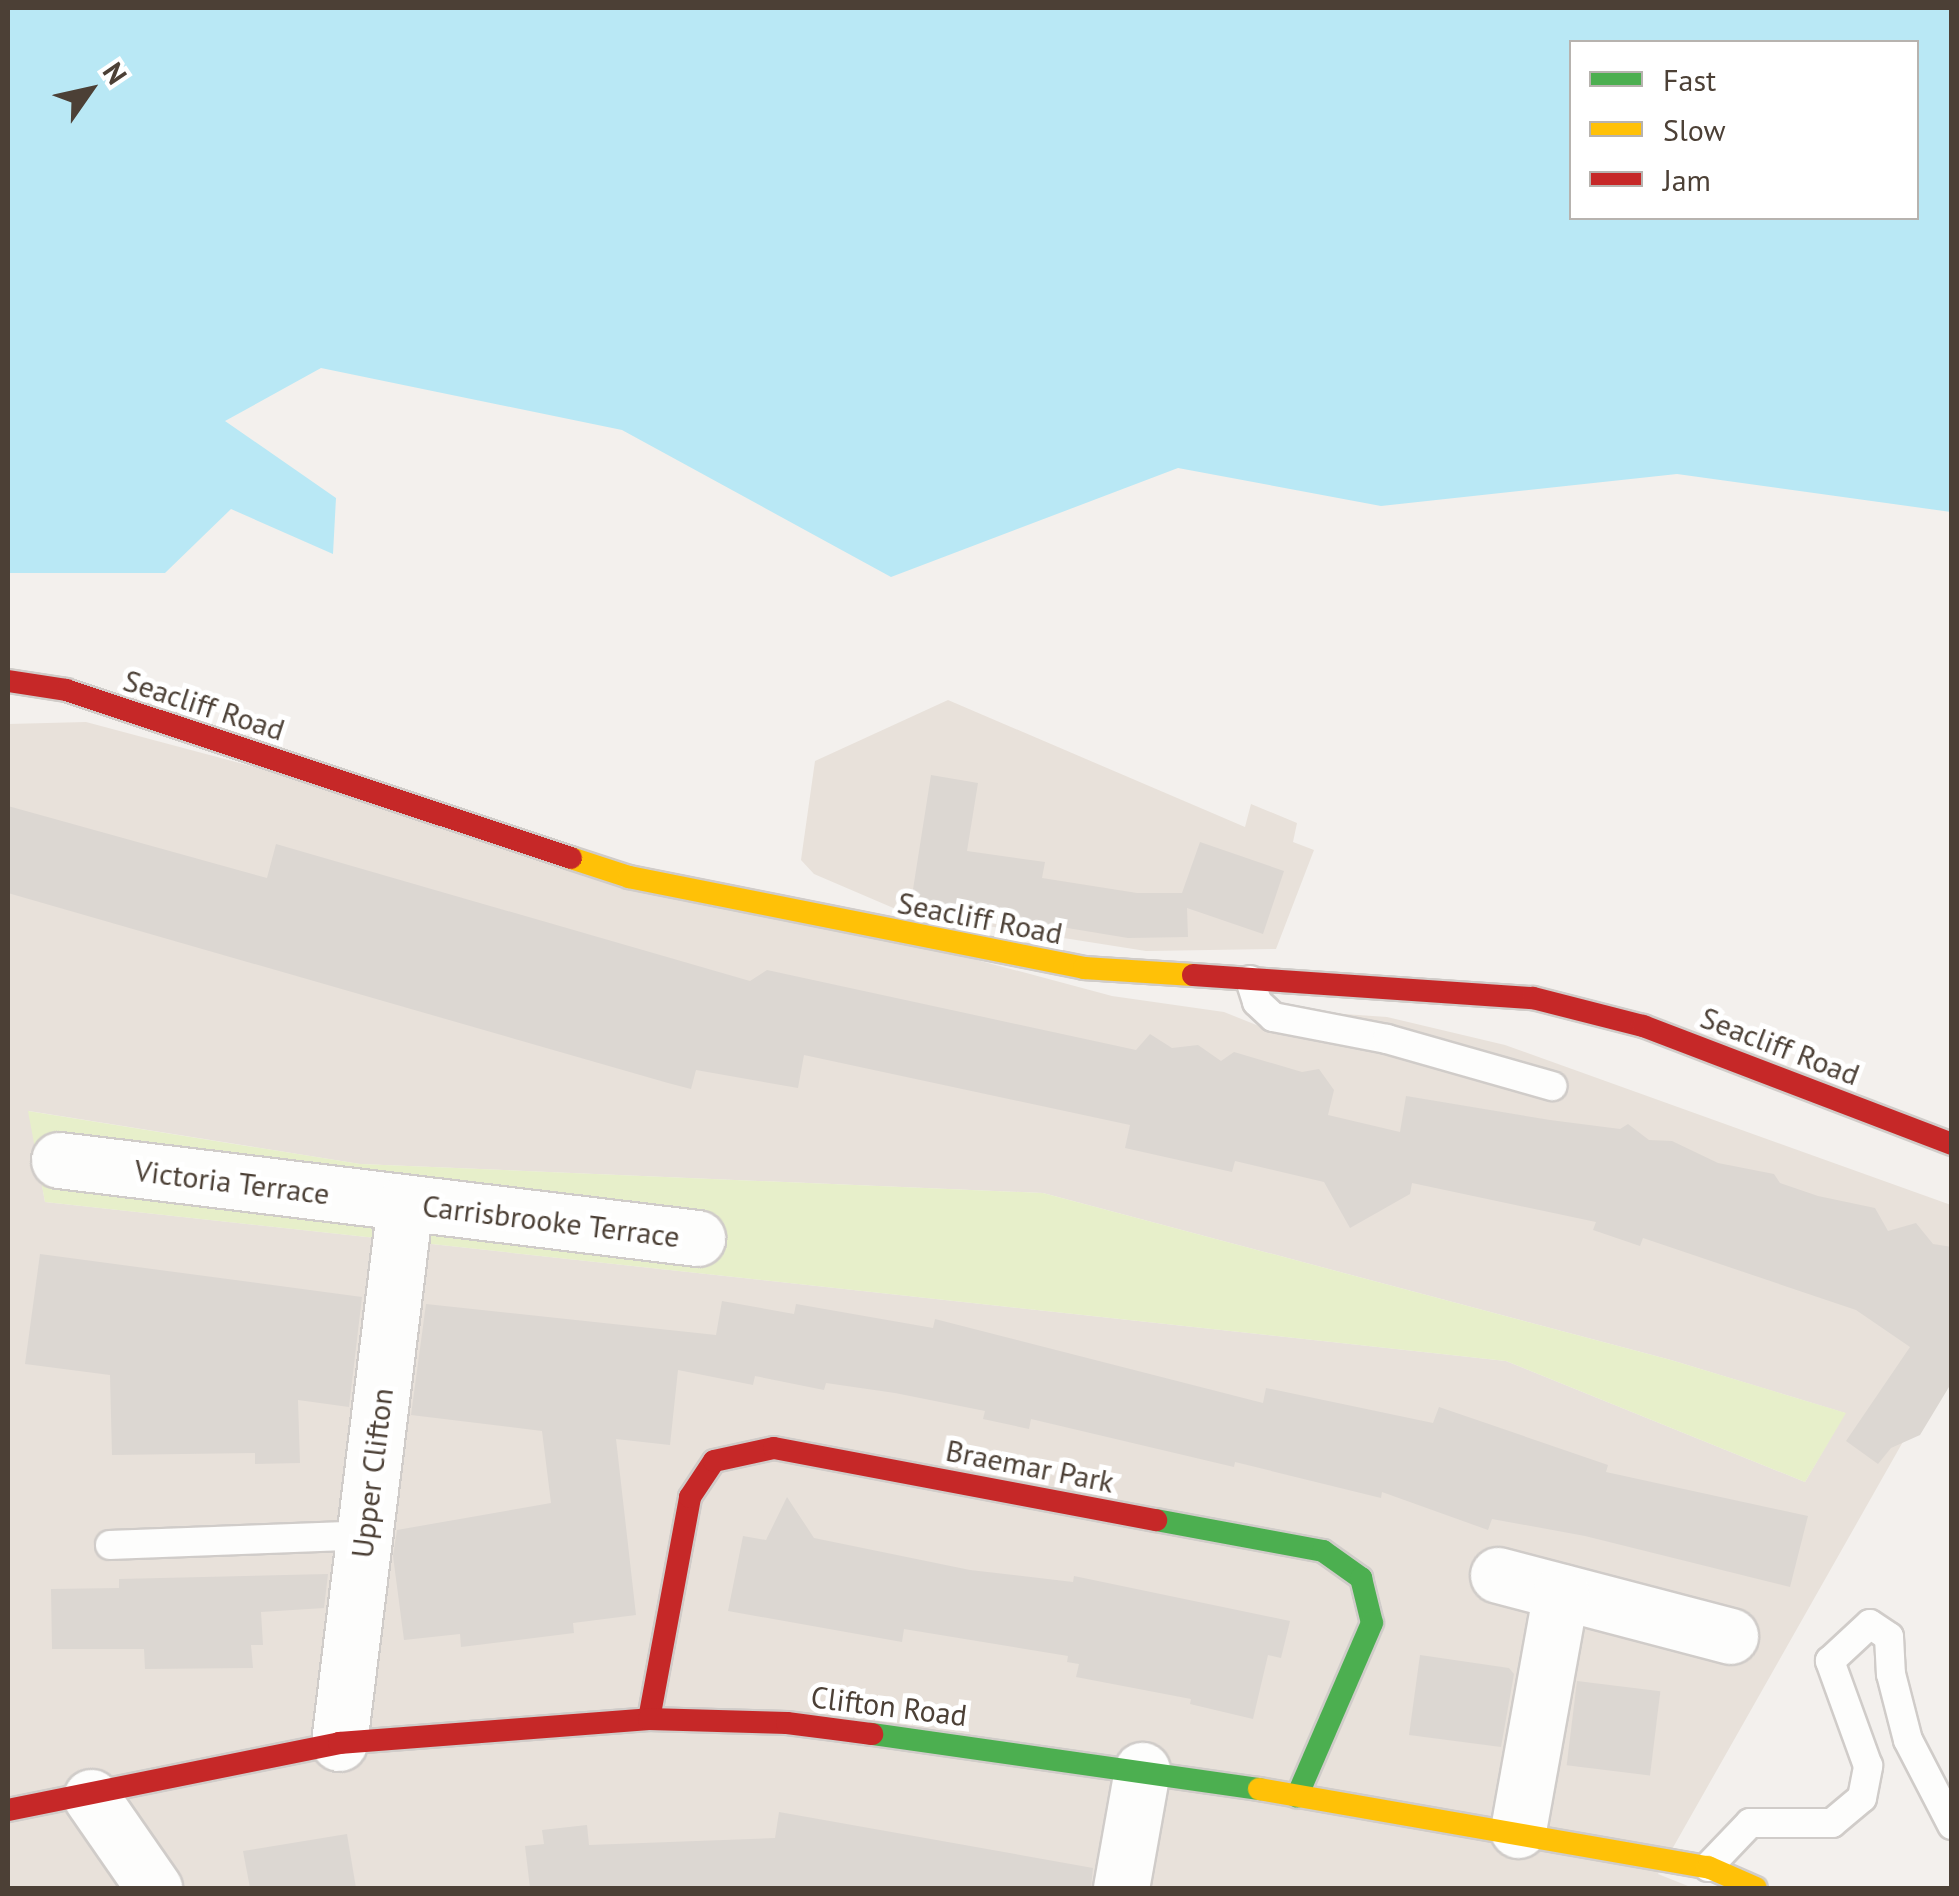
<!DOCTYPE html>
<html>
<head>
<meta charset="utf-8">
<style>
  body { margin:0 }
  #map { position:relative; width:1959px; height:1896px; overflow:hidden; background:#f3f0ed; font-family:"PT Sans",sans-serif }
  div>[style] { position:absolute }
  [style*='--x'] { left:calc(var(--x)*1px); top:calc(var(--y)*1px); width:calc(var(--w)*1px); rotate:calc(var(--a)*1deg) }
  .residential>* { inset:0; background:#e8e1da }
  .green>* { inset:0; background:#e7efca }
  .water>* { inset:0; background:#b9e8f5 }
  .building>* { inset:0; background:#dcd7d2; transform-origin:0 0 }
  .roads { filter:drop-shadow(2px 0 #d0ccc9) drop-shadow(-2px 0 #d0ccc9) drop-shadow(0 2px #d0ccc9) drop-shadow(0 -2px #d0ccc9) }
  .lane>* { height:28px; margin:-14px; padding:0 14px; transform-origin:14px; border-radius:14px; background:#fdfdfc }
  .street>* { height:55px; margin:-27.5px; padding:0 27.5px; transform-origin:27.5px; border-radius:27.5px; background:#fdfdfc }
  .fast>* { height:22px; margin:-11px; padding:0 11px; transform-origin:11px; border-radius:11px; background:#4caf50 }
  .slow>* { height:22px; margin:-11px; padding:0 11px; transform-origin:11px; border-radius:11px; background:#ffc107 }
  .jam>* { height:22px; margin:-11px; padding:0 11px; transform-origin:11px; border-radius:11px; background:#c62828 }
  span { translate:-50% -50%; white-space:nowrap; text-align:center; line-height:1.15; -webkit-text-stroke:10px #fff; paint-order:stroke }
  .street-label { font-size:30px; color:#4c4036 }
  .frame { position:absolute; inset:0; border:10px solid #4c4036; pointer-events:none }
  .legend { position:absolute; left:1569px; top:40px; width:350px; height:180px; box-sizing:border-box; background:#fff; border:2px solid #b7b3af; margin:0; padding:12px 18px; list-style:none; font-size:30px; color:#4c4036 }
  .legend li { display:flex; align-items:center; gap:20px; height:50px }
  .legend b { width:50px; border:2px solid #b7b3af }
  .north { position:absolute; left:40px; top:40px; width:100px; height:100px; -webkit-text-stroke:8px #fff; paint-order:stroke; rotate:56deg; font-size:28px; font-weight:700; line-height:40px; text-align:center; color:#4c4036 }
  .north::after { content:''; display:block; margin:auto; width:35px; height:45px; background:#4c4036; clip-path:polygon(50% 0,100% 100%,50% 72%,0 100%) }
</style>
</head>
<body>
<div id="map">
  <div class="residential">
    <i style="clip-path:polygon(948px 700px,1245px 827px,1251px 804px,1297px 823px,1293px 842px,1314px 850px,1276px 949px,1146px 951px,905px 913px,814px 874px,801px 860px,815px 761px)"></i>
    <i style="clip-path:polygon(evenodd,86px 722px,1112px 996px,1224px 1012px,1269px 1030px,1286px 1010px,1387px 1017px,1505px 1045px,1951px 1205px,1951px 1357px,1658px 1874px,1693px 1888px,8px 1888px,8px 724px,86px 722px,29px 1111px,360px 1164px,1043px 1193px,1671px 1360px,1845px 1413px,1805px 1482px,1506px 1361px,45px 1202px,29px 1111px)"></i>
  </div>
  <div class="green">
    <i style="clip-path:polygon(28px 1111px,360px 1164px,1043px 1193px,1671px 1360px,1846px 1413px,1805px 1482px,1506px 1361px,45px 1202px)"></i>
  </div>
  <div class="water">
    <i style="clip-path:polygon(evenodd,8px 8px,1951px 8px,1951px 512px,1677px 474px,1381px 506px,1178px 468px,891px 577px,622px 430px,321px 368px,225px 421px,336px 498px,333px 554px,231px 509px,165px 573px,8px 573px,8px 8px,1572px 42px,1916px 42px,1916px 218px,1572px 218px,1572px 42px)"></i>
  </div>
  <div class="building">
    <i style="clip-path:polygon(931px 775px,978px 783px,967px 851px,1045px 862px,1042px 878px,1137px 893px,1182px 893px,1200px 842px,1284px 871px,1263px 934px,1187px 908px,1188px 937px,1128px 938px,911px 902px)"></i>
    <i style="clip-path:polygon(8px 806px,267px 878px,276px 844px,750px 981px,767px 970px,1136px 1050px,1150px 1034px,1172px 1048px,1198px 1045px,1221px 1061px,1234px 1052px,1302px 1072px,1319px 1069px,1334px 1090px,1328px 1115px,1400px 1132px,1406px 1096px,1550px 1120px,1620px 1129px,1628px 1124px,1649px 1140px,1672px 1141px,1718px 1163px,1774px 1174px,1780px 1183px,1818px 1196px,1875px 1208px,1888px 1231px,1916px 1223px,1933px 1244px,1952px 1247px,1952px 1382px,1920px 1435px,1891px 1448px,1878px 1464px,1846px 1441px,1910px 1347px,1856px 1310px,1643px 1238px,1640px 1246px,1593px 1230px,1596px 1222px,1412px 1183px,1410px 1194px,1350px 1228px,1324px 1182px,1235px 1161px,1232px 1172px,1125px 1148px,1130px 1125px,804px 1055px,798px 1088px,696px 1070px,691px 1089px,668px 1083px,8px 893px)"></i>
    <i style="clip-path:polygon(40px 1254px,362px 1297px,349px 1407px,298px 1400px,300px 1463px,255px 1464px,255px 1453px,112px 1455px,110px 1375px,25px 1364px)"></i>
    <i style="clip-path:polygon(722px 1301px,794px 1314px,796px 1304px,933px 1328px,935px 1319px,1263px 1403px,1266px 1388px,1433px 1423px,1439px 1407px,1608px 1465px,1606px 1472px,1808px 1516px,1790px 1587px,1585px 1536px,1492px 1519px,1488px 1530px,1382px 1492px,1381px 1498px,1235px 1462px,1234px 1467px,1031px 1419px,1029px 1429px,983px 1419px,985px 1411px,895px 1393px,826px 1383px,824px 1390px,755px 1376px,753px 1385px,678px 1370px,670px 1445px,616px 1439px,636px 1615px,573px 1623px,574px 1633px,461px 1647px,460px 1634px,404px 1640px,393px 1556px,397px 1530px,551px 1503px,542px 1431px,411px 1415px,426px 1304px,716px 1335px)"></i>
    <i style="clip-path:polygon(787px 1497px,814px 1538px,970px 1570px,1073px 1582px,1074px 1576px,1290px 1621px,1281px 1658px,1268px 1655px,1253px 1719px,1190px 1704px,1191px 1699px,1076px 1677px,1079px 1664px,1067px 1662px,1068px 1656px,904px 1629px,902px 1642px,728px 1611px,743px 1536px,766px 1540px)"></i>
    <i style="clip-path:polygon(328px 1574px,324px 1608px,261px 1612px,263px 1645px,251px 1645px,253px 1668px,145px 1669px,144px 1649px,52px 1649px,51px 1589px,119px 1588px,119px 1579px)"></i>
    <i style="clip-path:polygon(1420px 1655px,1509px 1668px,1514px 1674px,1501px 1747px,1409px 1735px)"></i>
    <i style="left:1577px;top:1681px;width:84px;height:85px;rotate:7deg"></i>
    <i style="clip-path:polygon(779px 1812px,1093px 1868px,1091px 1888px,530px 1888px,525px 1846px,544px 1844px,542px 1830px,587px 1825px,589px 1845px,775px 1838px)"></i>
    <i style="clip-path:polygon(347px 1834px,356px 1888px,250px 1888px,243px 1851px)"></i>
  </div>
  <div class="roads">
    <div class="lane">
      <i style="--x:1250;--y:980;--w:23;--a:72"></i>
      <i style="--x:1257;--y:1002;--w:22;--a:43"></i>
      <i style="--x:1273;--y:1017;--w:116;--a:10.9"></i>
      <i style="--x:1387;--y:1039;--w:172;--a:15.9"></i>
      <i style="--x:110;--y:1545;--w:255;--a:-2.2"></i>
      <i style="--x:1708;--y:1867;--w:61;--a:-46.3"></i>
      <i style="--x:1750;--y:1823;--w:82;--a:0"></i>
      <i style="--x:1832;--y:1823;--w:39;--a:-40"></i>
      <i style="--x:1862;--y:1798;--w:33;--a:-79"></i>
      <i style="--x:1868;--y:1766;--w:112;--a:-109.9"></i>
      <i style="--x:1830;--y:1661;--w:54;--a:-42.8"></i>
      <i style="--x:1870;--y:1624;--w:23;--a:34"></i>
      <i style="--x:1889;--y:1637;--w:37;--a:87"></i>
      <i style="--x:1891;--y:1674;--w:68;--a:75.6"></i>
      <i style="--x:1908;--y:1740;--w:96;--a:62.6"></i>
    </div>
    <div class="street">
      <i style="--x:59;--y:1160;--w:643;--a:6.97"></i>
      <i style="--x:1498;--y:1575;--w:240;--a:14.7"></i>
      <i style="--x:339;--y:1743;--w:544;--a:-83.03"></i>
      <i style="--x:91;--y:1797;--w:111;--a:55.3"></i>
      <i style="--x:1518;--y:1830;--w:242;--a:-79.8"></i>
      <i style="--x:1121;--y:1888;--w:120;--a:-79.9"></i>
    </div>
    <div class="fast">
      <i style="--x:1156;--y:1520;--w:170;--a:10.5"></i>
      <i style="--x:1323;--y:1551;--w:47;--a:35.4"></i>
      <i style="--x:1361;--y:1578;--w:46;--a:76.3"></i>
      <i style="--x:1372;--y:1623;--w:189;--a:113.4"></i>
      <i style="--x:872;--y:1734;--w:391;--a:8.1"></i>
    </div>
    <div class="slow">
      <i style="--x:571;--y:858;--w:61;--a:18.1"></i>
      <i style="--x:629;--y:877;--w:464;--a:11.3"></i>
      <i style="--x:1084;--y:968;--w:109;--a:3.7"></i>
      <i style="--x:1259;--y:1789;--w:456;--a:9.9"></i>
      <i style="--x:1708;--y:1867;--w:52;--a:23.6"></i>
    </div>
    <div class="jam">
      <i style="--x:8;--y:681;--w:59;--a:8.8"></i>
      <i style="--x:66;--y:690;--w:532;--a:18.4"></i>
      <i style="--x:1193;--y:975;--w:341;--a:3.9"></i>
      <i style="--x:1533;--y:998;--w:114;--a:14.3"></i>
      <i style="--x:1643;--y:1026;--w:331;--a:20.9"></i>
      <i style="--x:649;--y:1719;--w:226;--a:-79.5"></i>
      <i style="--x:690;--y:1497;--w:43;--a:-56.3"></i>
      <i style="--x:714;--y:1461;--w:61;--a:-12.2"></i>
      <i style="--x:774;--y:1448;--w:389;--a:10.7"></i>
      <i style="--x:8;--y:1810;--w:338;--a:-11.4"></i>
      <i style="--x:339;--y:1743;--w:311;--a:-4.4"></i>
      <i style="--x:649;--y:1719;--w:138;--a:1.7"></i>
      <i style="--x:787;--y:1723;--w:86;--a:7.4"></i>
    </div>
  </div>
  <div class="street-label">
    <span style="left:204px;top:705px;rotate:18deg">Seacliff Road</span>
    <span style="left:980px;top:918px;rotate:11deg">Seacliff Road</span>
    <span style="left:1780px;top:1046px;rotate:21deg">Seacliff Road</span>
    <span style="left:232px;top:1182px;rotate:7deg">Victoria Terrace</span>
    <span style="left:551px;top:1221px;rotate:7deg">Carrisbrooke Terrace</span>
    <span style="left:1030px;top:1466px;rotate:11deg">Braemar Park</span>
    <span style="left:372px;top:1473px;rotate:-83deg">Upper Clifton</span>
    <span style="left:889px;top:1706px;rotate:7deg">Clifton Road</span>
  </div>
  <div class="frame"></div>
  <ul class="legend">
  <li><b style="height:12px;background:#4caf50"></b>Fast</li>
  <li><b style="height:12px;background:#ffc107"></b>Slow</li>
  <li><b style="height:12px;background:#c62828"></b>Jam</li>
  </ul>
  <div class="north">N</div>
</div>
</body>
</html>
